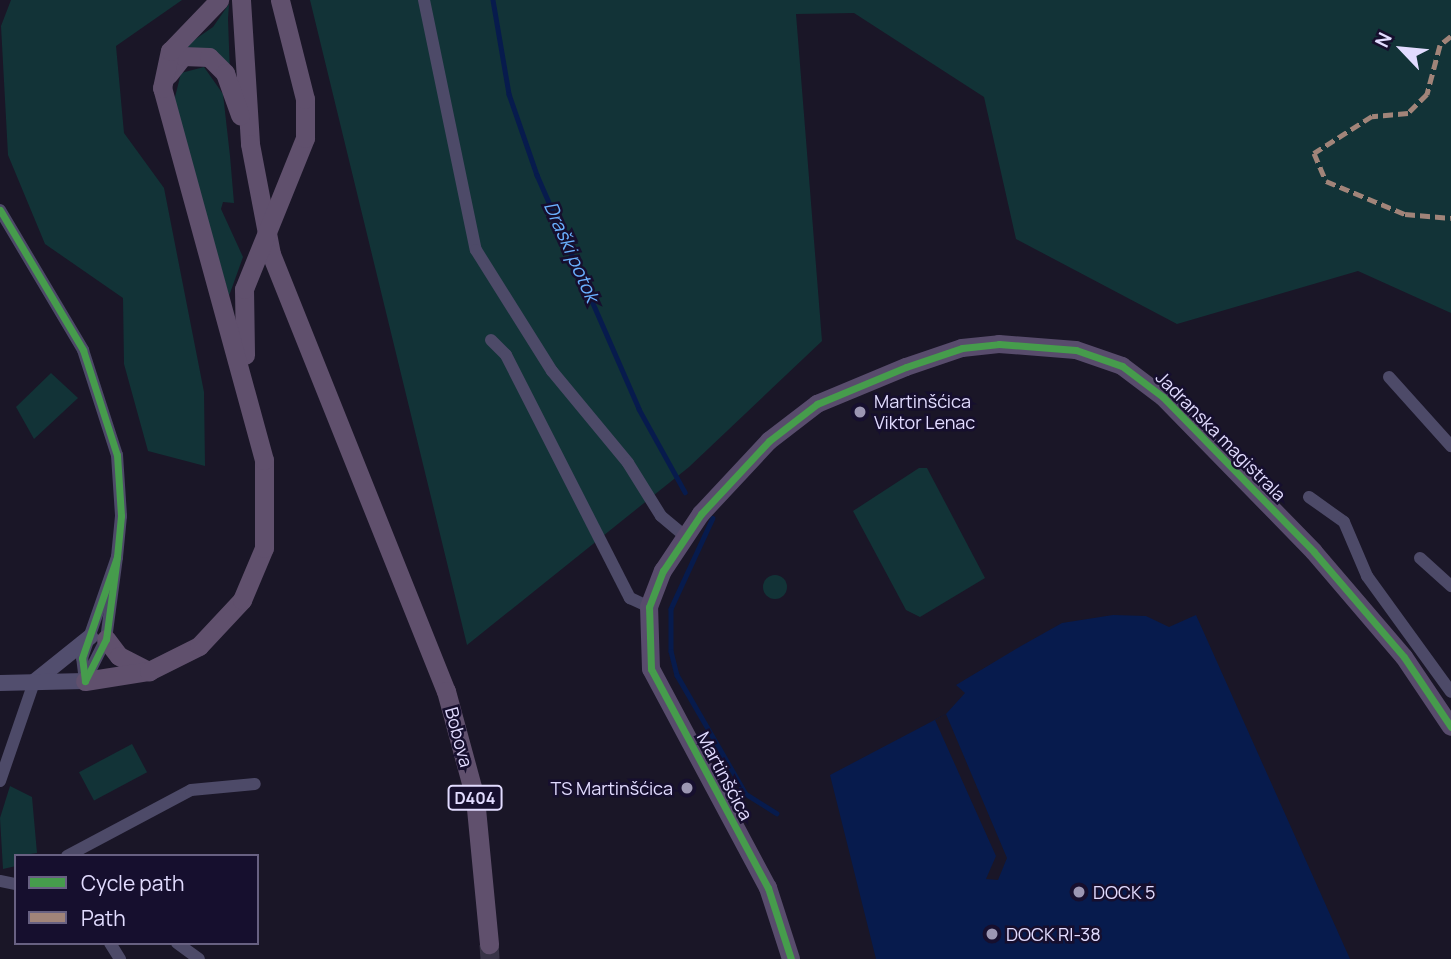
<!DOCTYPE html>
<html>
<head>
<meta charset="utf-8">
<style>
  body { margin:0 }
  #map { position:relative; width:1451px; height:959px; overflow:hidden; background:#1a1627; font-family:Manrope,sans-serif }
  div>[style] { position:absolute }
  [style*='--x'] { left:calc(var(--x)*1px); top:calc(var(--y)*1px); width:calc(var(--w)*1px); rotate:calc(var(--a)*1deg) }
  .green>* { inset:0; background:#123337; transform-origin:0 0 }
  .round { border-radius:50% }
  .water>* { inset:0; background:#071b4d }
  .pier>* { inset:0; background:#1a1627 }
  .stream>* { height:4.5px; margin:-2.25px; padding:0 2.25px; transform-origin:2.25px; border-radius:2.25px; background:#071b4d }
  .trunk-tunnel>* { height:19px; margin-top:-9.5px; transform-origin:0; background:repeating-linear-gradient(90deg,#383447 0 19px,transparent 0 29px) }
  .minor>* { height:12px; margin:-6px; padding:0 6px; transform-origin:6px; border-radius:6px; background:#4d4a68 }
  .secondary>* { height:16px; margin:-8px; padding:0 8px; transform-origin:8px; border-radius:8px; background:#524e6e }
  .primary>* { height:18px; margin:-9px; padding:0 9px; transform-origin:9px; border-radius:9px; background:#584c6c }
  .trunk>* { height:19px; margin:-9.5px; padding:0 9.5px; transform-origin:9.5px; border-radius:9.5px; background:#60506d }
  .trunk-bridge>* { height:19px; margin:-9.5px; padding:0 9.5px; transform-origin:9.5px; border-radius:9.5px; background:#60506d }
  .quiet>* { height:5px; margin-top:-2.5px; transform-origin:0; background:repeating-linear-gradient(90deg,#a18479 0 10px,transparent 0 15px) }
  .cycleway>* { height:7px; margin:-3.5px; padding:0 3.5px; transform-origin:3.5px; border-radius:3.5px; background:#469c4c }
  .dots>* { width:19px; height:19px; translate:-50% -50%; box-sizing:border-box; border:4px solid #160f2e; border-radius:50% }
  span { translate:-50% -50%; white-space:nowrap; text-align:center; line-height:1.15; -webkit-text-stroke:5px #160f2e; paint-order:stroke }
  .shield-label span { padding:2px 5px; background:#160f2e; border:2px solid; border-radius:5px; -webkit-text-stroke-width:0 }
  .shield-label { font-size:16px; color:#e2dcff; font-weight:700 }
  .poi-label { font-size:18px; color:#e2dcff }
  .left { translate:0 -50%; text-align:left }
  .right { translate:-100% -50%; text-align:right }
  .street-label { font-size:18px; color:#e2dcff }
  .water-label { font-size:19px; color:#6ab1ff; font-style:italic }
  .legend { position:absolute; left:14px; top:854px; width:245px; height:91px; box-sizing:border-box; background:#160f2e; border:2px solid #686182; margin:0; padding:9px 12px; list-style:none; font-size:21px; color:#e2dcff }
  .legend li { display:flex; align-items:center; gap:14px; height:35px }
  .legend b { width:35px; border:2px solid #686182 }
  .north { position:absolute; left:1367px; top:14px; width:70px; height:70px; -webkit-text-stroke:5px #160f2e; paint-order:stroke; rotate:296deg; font-size:19px; font-weight:700; line-height:28px; text-align:center; color:#e2dcff }
  .north::after { content:''; display:block; margin:auto; width:24px; height:32px; background:#e2dcff; clip-path:polygon(50% 0,100% 100%,50% 72%,0 100%) }
</style>
</head>
<body>
<div id="map">
  <div class="green">
    <i style="clip-path:polygon(11px 0,182px 0,116px 46px,124px 133px,164px 188px,204px 392px,205px 466px,148px 451px,124px 364px,123px 298px,45px 244px,8px 155px,1px 26px)"></i>
    <i style="clip-path:polygon(310px 0,1451px 0,1451px 313px,1358px 271px,1177px 324px,1016px 239px,984px 97px,854px 13px,796px 14px,822px 341px,689px 467px,467px 645px)"></i>
    <i style="clip-path:polygon(229px 4px,228px 19px,230px 74px,214px 50px,184px 47px,213px 27px)"></i>
    <i style="clip-path:polygon(204px 67px,223px 94px,230px 156px,234px 203px,223px 202px,221px 209px,243px 257px,229px 296px,174px 101px,181px 73px)"></i>
    <i style="clip-path:polygon(51px 373px,78px 398px,34px 439px,16px 407px)"></i>
    <i style="clip-path:polygon(919px 468px,927px 468px,985px 578px,920px 617px,906px 610px,853px 511px)"></i>
    <i class="round" style="left:763px;top:575px;width:24px;height:24px"></i>
    <i style="left:132px;top:744px;width:32px;height:60px;rotate:62deg"></i>
    <i style="clip-path:polygon(10px 786px,32px 797px,37px 853px,16px 856px,16px 866px,3px 869px,0 818px)"></i>
  </div>
  <div class="water">
    <i style="clip-path:polygon(1113px 615px,1146px 616px,1169px 627px,1196px 615px,1350px 959px,876px 959px,830px 775px,946px 714px,965px 693px,956px 685px,1021px 646px,1062px 623px)"></i>
  </div>
  <div class="pier">
    <i style="clip-path:polygon(946px 714px,1007px 858px,998px 880px,986px 879px,996px 856px,935px 720px)"></i>
  </div>
  <div class="stream">
    <i style="--x:493;--y:0;--w:95;--a:80.3"></i>
    <i style="--x:509;--y:94;--w:86;--a:70.9"></i>
    <i style="--x:537;--y:175;--w:255;--a:66.4"></i>
    <i style="--x:639;--y:409;--w:95;--a:61"></i>
    <i style="--x:713;--y:518;--w:100;--a:114.8"></i>
    <i style="--x:671;--y:609;--w:42;--a:90"></i>
    <i style="--x:671;--y:651;--w:25;--a:76"></i>
    <i style="--x:677;--y:675;--w:138;--a:59.9"></i>
    <i style="--x:746;--y:794;--w:36;--a:32"></i>
  </div>
  <div class="trunk-tunnel">
    <i style="--x:489;--y:944;--w:15;--a:86"></i>
  </div>
  <div class="minor">
    <i style="--x:424;--y:0;--w:255;--a:78.3"></i>
    <i style="--x:476;--y:250;--w:143;--a:57.9"></i>
    <i style="--x:552;--y:371;--w:119;--a:50.4"></i>
    <i style="--x:628;--y:463;--w:62;--a:58.1"></i>
    <i style="--x:661;--y:516;--w:31;--a:40"></i>
    <i style="--x:0;--y:210;--w:163;--a:59.3"></i>
    <i style="--x:83;--y:350;--w:110;--a:72.1"></i>
    <i style="--x:117;--y:455;--w:61;--a:86.2"></i>
    <i style="--x:121;--y:516;--w:41;--a:95.6"></i>
    <i style="--x:117;--y:557;--w:83;--a:97.6"></i>
    <i style="--x:106;--y:639;--w:47;--a:116.6"></i>
    <i style="--x:85;--y:681;--w:23;--a:-97"></i>
    <i style="--x:82;--y:658;--w:107;--a:-70.9"></i>
    <i style="--x:491;--y:340;--w:21;--a:45"></i>
    <i style="--x:506;--y:355;--w:273;--a:63"></i>
    <i style="--x:630;--y:598;--w:21;--a:25"></i>
    <i style="--x:1389;--y:377;--w:93;--a:48.1"></i>
    <i style="--x:1309;--y:497;--w:43;--a:35.5"></i>
    <i style="--x:1344;--y:522;--w:59;--a:66.9"></i>
    <i style="--x:1367;--y:576;--w:143;--a:54.1"></i>
    <i style="--x:1420;--y:558;--w:42;--a:42.1"></i>
    <i style="--x:0;--y:781;--w:105;--a:-71"></i>
    <i style="--x:67;--y:856;--w:140;--a:-28"></i>
    <i style="--x:191;--y:790;--w:64;--a:-5.4"></i>
    <i style="--x:0;--y:881;--w:16;--a:11"></i>
    <i style="--x:110;--y:943;--w:19;--a:58"></i>
    <i style="--x:177;--y:943;--w:27;--a:36"></i>
  </div>
  <div class="secondary">
    <i style="--x:34;--y:682;--w:72;--a:-38.8"></i>
    <i style="--x:0;--y:683;--w:85;--a:-1.3"></i>
  </div>
  <div class="primary">
    <i style="--x:791;--y:959;--w:75;--a:-107.9"></i>
    <i style="--x:768;--y:888;--w:248;--a:-118.1"></i>
    <i style="--x:651;--y:669;--w:62;--a:-91.8"></i>
    <i style="--x:649;--y:607;--w:39;--a:-69"></i>
    <i style="--x:663;--y:571;--w:69;--a:-56.3"></i>
    <i style="--x:701;--y:514;--w:100;--a:-47"></i>
    <i style="--x:769;--y:441;--w:61;--a:-37.6"></i>
    <i style="--x:817;--y:404;--w:96;--a:-22.6"></i>
    <i style="--x:906;--y:367;--w:59;--a:-18.7"></i>
    <i style="--x:962;--y:348;--w:37;--a:-6"></i>
    <i style="--x:999;--y:344;--w:77;--a:4.5"></i>
    <i style="--x:1076;--y:350;--w:49;--a:19.2"></i>
    <i style="--x:1122;--y:366;--w:51;--a:37.1"></i>
    <i style="--x:1163;--y:397;--w:216;--a:45.7"></i>
    <i style="--x:1314;--y:552;--w:138;--a:49.4"></i>
    <i style="--x:1404;--y:657;--w:84;--a:56.1"></i>
  </div>
  <div class="trunk">
    <i style="--x:241;--y:0;--w:144;--a:86.4"></i>
    <i style="--x:250;--y:144;--w:112;--a:79.2"></i>
    <i style="--x:271;--y:254;--w:471;--a:68.2"></i>
    <i style="--x:446;--y:691;--w:111;--a:74.8"></i>
    <i style="--x:475;--y:798;--w:147;--a:84.5"></i>
    <i style="--x:168;--y:75;--w:24;--a:-52"></i>
    <i style="--x:183;--y:56;--w:26;--a:2"></i>
    <i style="--x:209;--y:57;--w:23;--a:45"></i>
    <i style="--x:225;--y:73;--w:45;--a:70.3"></i>
    <i style="--x:244;--y:289;--w:66;--a:89.1"></i>
    <i style="--x:106;--y:639;--w:21;--a:53"></i>
    <i style="--x:119;--y:656;--w:34;--a:27"></i>
    <i style="--x:85;--y:681;--w:65;--a:-8.9"></i>
    <i style="--x:149;--y:671;--w:56;--a:-26.6"></i>
    <i style="--x:199;--y:646;--w:63;--a:-46.9"></i>
    <i style="--x:242;--y:600;--w:56;--a:-67.1"></i>
    <i style="--x:264;--y:548;--w:88;--a:-90"></i>
    <i style="--x:264;--y:460;--w:386;--a:-105.3"></i>
    <i style="--x:162;--y:88;--w:38;--a:-78"></i>
    <i style="--x:170;--y:51;--w:71;--a:-46.1"></i>
  </div>
  <div class="trunk-bridge">
    <i style="--x:244;--y:289;--w:163;--a:-68"></i>
    <i style="--x:305;--y:138;--w:39;--a:-90"></i>
    <i style="--x:305;--y:99;--w:102;--a:-104.2"></i>
  </div>
  <div class="quiet">
    <i style="--x:1451;--y:36;--w:14;--a:141"></i>
    <i style="--x:1440;--y:45;--w:51;--a:104.9"></i>
    <i style="--x:1427;--y:94;--w:27;--a:135"></i>
    <i style="--x:1408;--y:113;--w:36;--a:175"></i>
    <i style="--x:1372;--y:116;--w:69;--a:147.5"></i>
    <i style="--x:1314;--y:153;--w:30;--a:67"></i>
    <i style="--x:1326;--y:181;--w:86;--a:22.7"></i>
    <i style="--x:1405;--y:214;--w:46;--a:5"></i>
  </div>
  <div class="cycleway">
    <i style="--x:0;--y:210;--w:163;--a:59.3"></i>
    <i style="--x:83;--y:350;--w:110;--a:72.1"></i>
    <i style="--x:117;--y:455;--w:61;--a:86.2"></i>
    <i style="--x:121;--y:516;--w:41;--a:95.6"></i>
    <i style="--x:117;--y:557;--w:83;--a:97.6"></i>
    <i style="--x:106;--y:639;--w:47;--a:116.6"></i>
    <i style="--x:85;--y:681;--w:23;--a:-97"></i>
    <i style="--x:82;--y:658;--w:107;--a:-70.9"></i>
    <i style="--x:791;--y:959;--w:75;--a:-107.9"></i>
    <i style="--x:768;--y:888;--w:248;--a:-118.1"></i>
    <i style="--x:651;--y:669;--w:62;--a:-91.8"></i>
    <i style="--x:649;--y:607;--w:39;--a:-69"></i>
    <i style="--x:663;--y:571;--w:69;--a:-56.3"></i>
    <i style="--x:701;--y:514;--w:100;--a:-47"></i>
    <i style="--x:769;--y:441;--w:61;--a:-37.6"></i>
    <i style="--x:817;--y:404;--w:96;--a:-22.6"></i>
    <i style="--x:906;--y:367;--w:59;--a:-18.7"></i>
    <i style="--x:962;--y:348;--w:37;--a:-6"></i>
    <i style="--x:999;--y:344;--w:77;--a:4.5"></i>
    <i style="--x:1076;--y:350;--w:49;--a:19.2"></i>
    <i style="--x:1122;--y:366;--w:51;--a:37.1"></i>
    <i style="--x:1163;--y:397;--w:216;--a:45.7"></i>
    <i style="--x:1314;--y:552;--w:138;--a:49.4"></i>
    <i style="--x:1404;--y:657;--w:84;--a:56.1"></i>
  </div>
  <div class="dots">
    <i style="left:860px;top:412px;background:#9c97b3"></i>
    <i style="left:687px;top:788px;background:#9c97b3"></i>
    <i style="left:1079px;top:892px;background:#9c97b3"></i>
    <i style="left:992px;top:934px;background:#9c97b3"></i>
  </div>
  <div class="shield-label">
    <span style="left:475px;top:798px">D404</span>
  </div>
  <div class="poi-label">
    <span class="left" style="left:874px;top:412px">Martinšćica<br>Viktor Lenac</span>
    <span class="right" style="left:673px;top:788px">TS Martinšćica</span>
    <span class="left" style="left:1093px;top:892px">DOCK 5</span>
    <span class="left" style="left:1006px;top:934px">DOCK RI-38</span>
  </div>
  <div class="street-label">
    <span style="left:1221px;top:436px;rotate:45deg">Jadranska magistrala</span>
    <span style="left:459px;top:737px;rotate:75deg">Bobova</span>
    <span style="left:725px;top:776px;rotate:62deg">Martinšćica</span>
  </div>
  <div class="water-label">
    <span style="left:571px;top:252px;rotate:66deg">Draški potok</span>
  </div>
  <ul class="legend">
  <li><b style="height:9px;background:#469c4c"></b>Cycle path</li>
  <li><b style="height:9px;background:#a18479"></b>Path</li>
  </ul>
  <div class="north">N</div>
</div>
</body>
</html>
